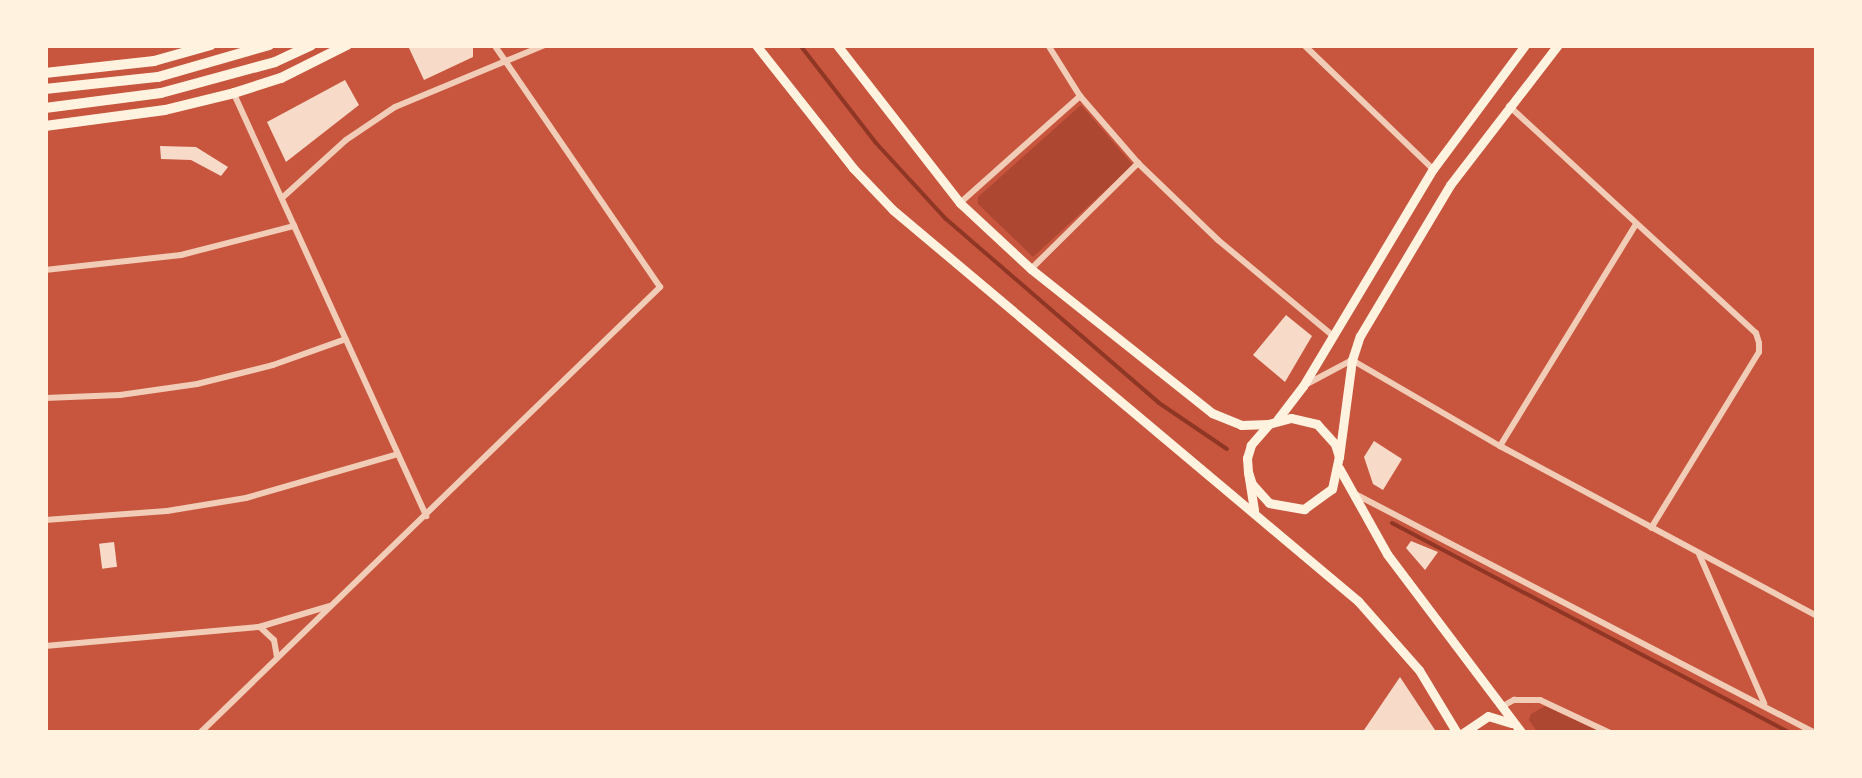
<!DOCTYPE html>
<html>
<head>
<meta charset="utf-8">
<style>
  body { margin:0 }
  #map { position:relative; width:1862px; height:778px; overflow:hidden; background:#c8553d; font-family:"DejaVu Sans",sans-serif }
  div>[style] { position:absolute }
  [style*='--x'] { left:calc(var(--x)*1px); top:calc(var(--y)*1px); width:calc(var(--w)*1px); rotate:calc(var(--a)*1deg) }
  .green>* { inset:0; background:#ae4732 }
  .stream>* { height:4px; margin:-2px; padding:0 2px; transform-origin:2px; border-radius:2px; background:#8f3625 }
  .building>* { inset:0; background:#f7dbc8; transform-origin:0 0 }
  .minor>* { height:6px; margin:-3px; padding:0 3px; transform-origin:3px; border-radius:3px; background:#f1ccb7 }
  .secondary>* { height:9px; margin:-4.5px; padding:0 4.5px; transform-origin:4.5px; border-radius:4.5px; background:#fff3e0 }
  .primary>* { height:10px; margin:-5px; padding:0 5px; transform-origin:5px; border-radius:5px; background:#fff3e0 }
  span { translate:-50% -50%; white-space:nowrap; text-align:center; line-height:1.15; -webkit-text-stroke:8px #fff3e0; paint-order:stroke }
  .frame { position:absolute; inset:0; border:48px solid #fff3e0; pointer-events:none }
</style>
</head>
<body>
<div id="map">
  <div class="green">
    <i style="clip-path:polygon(1081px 105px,1133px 165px,1033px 257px,978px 204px,978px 197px)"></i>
    <i style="clip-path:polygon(1545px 706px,1603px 733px,1538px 733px,1529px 720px,1531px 714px)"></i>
  </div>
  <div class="stream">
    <i style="--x:800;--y:45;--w:124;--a:52.2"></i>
    <i style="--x:876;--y:143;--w:103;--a:47.4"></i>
    <i style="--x:946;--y:219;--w:281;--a:40.8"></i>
    <i style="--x:1159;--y:403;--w:82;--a:34.1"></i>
    <i style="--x:1392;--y:523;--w:450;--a:27.8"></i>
  </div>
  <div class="building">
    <i style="clip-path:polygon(473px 45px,473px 57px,424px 80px,408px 46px)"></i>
    <i style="clip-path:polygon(345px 80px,359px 105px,286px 162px,267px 122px)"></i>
    <i style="clip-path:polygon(160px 146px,196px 147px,228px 167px,221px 176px,191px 160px,161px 159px)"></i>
    <i style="clip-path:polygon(1286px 315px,1312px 336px,1285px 382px,1253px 355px)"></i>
    <i style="clip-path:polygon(1374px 441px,1402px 459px,1383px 490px,1373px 484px,1364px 457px)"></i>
    <i style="clip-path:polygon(1411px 541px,1438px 552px,1425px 570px,1406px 548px)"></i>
    <i style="left:114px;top:542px;width:25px;height:15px;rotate:83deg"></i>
    <i style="clip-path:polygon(1400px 677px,1437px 733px,1362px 733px)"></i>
  </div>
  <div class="minor">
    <i style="--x:1048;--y:45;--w:60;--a:57.9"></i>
    <i style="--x:1080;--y:96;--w:89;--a:49.1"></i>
    <i style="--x:1138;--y:163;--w:111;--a:43.9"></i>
    <i style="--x:1218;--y:240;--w:147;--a:39.8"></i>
    <i style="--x:1304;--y:45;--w:179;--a:43.9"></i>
    <i style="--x:234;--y:94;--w:464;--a:65.5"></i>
    <i style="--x:1509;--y:106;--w:335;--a:42.6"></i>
    <i style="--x:1756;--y:333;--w:10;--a:73"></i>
    <i style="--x:1759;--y:343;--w:9;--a:90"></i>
    <i style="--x:1759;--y:352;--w:206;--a:121.5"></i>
    <i style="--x:282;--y:198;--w:86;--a:-42.2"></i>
    <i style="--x:346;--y:140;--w:59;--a:-34"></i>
    <i style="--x:395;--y:107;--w:162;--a:-22.5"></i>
    <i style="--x:960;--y:203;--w:161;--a:-41.7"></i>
    <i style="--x:1031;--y:269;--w:151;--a:-44.7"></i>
    <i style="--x:45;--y:270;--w:137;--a:-6.3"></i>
    <i style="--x:181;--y:255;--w:117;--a:-14.4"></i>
    <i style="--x:1305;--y:385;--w:53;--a:-28"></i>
    <i style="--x:1352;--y:360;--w:171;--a:30.2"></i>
    <i style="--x:1500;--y:446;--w:360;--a:28.2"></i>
    <i style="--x:45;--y:398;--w:75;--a:-2.3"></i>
    <i style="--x:120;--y:395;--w:78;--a:-8.1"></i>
    <i style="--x:197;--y:384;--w:78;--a:-14"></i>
    <i style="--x:273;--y:365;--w:77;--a:-19.6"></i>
    <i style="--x:1500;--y:446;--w:260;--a:-58.5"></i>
    <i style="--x:1355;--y:494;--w:518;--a:27.45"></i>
    <i style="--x:45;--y:520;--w:122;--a:-4.2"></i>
    <i style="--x:167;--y:511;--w:80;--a:-9.3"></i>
    <i style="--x:246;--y:498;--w:158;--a:-16.1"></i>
    <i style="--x:1699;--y:554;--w:163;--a:66.4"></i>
    <i style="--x:260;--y:627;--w:19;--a:43"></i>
    <i style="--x:274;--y:640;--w:17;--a:80"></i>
    <i style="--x:45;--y:646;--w:215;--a:-5.1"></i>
    <i style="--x:259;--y:627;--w:74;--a:-16.5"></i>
    <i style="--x:1503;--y:706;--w:13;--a:-29"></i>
    <i style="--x:1514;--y:700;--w:26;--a:0"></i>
    <i style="--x:1540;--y:700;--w:77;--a:25.2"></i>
    <i style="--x:200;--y:733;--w:641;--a:-44.11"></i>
    <i style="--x:660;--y:287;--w:293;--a:-124.4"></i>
  </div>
  <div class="secondary">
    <i style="--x:756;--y:45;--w:157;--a:51.7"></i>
    <i style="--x:853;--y:168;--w:58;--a:46.4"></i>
    <i style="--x:893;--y:210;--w:608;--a:40.06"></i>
    <i style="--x:1358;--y:601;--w:92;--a:48.5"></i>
    <i style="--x:1419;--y:670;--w:74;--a:58.9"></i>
    <i style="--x:837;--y:45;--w:200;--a:52.1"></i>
    <i style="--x:960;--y:203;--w:97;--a:42.9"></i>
    <i style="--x:1031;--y:269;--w:231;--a:38.5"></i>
    <i style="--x:1212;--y:413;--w:31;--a:22"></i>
    <i style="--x:1241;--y:425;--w:28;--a:-2"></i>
    <i style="--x:1277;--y:420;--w:43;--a:-52.6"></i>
    <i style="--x:1303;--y:386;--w:253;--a:-59.1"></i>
    <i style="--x:1433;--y:169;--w:154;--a:-53.4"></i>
    <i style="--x:1339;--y:457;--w:98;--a:-82.4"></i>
    <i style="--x:1352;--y:360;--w:25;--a:-72"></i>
    <i style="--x:1360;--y:336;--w:176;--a:-59.2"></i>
    <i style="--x:1450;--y:185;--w:177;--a:-52.4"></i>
    <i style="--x:1339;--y:468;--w:98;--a:60.8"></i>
    <i style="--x:1387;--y:554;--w:224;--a:53"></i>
    <i style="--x:1248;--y:472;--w:13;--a:72"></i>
    <i style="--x:1252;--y:484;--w:25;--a:48"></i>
    <i style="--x:1269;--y:503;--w:36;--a:10"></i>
    <i style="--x:1304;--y:509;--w:34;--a:-36"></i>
    <i style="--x:1332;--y:489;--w:33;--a:-78"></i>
    <i style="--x:1339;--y:457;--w:14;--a:-107"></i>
    <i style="--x:1335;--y:444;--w:27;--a:-132"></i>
    <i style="--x:1317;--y:424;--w:27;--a:-167"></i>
    <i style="--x:1291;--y:418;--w:23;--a:165"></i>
    <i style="--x:1269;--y:424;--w:28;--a:131"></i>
    <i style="--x:1251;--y:445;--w:14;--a:107"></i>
    <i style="--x:1247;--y:458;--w:14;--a:86"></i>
    <i style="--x:1248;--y:472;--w:39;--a:81"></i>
    <i style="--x:1463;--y:733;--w:30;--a:-34"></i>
    <i style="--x:1488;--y:716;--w:24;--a:17"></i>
  </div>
  <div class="primary">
    <i style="--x:45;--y:73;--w:110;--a:-6.3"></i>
    <i style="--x:154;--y:61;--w:59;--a:-15.7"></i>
    <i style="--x:45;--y:89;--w:114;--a:-6.1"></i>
    <i style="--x:158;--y:77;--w:116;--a:-16.1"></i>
    <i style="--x:45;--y:108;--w:117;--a:-7.4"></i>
    <i style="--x:161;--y:93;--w:118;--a:-15.2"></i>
    <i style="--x:275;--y:62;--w:40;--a:-25"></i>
    <i style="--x:45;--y:126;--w:121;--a:-7.6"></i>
    <i style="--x:165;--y:110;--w:71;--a:-13.8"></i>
    <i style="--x:234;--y:93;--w:49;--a:-17.7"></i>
    <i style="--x:281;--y:78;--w:74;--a:-26.6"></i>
  </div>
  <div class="frame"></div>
</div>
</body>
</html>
